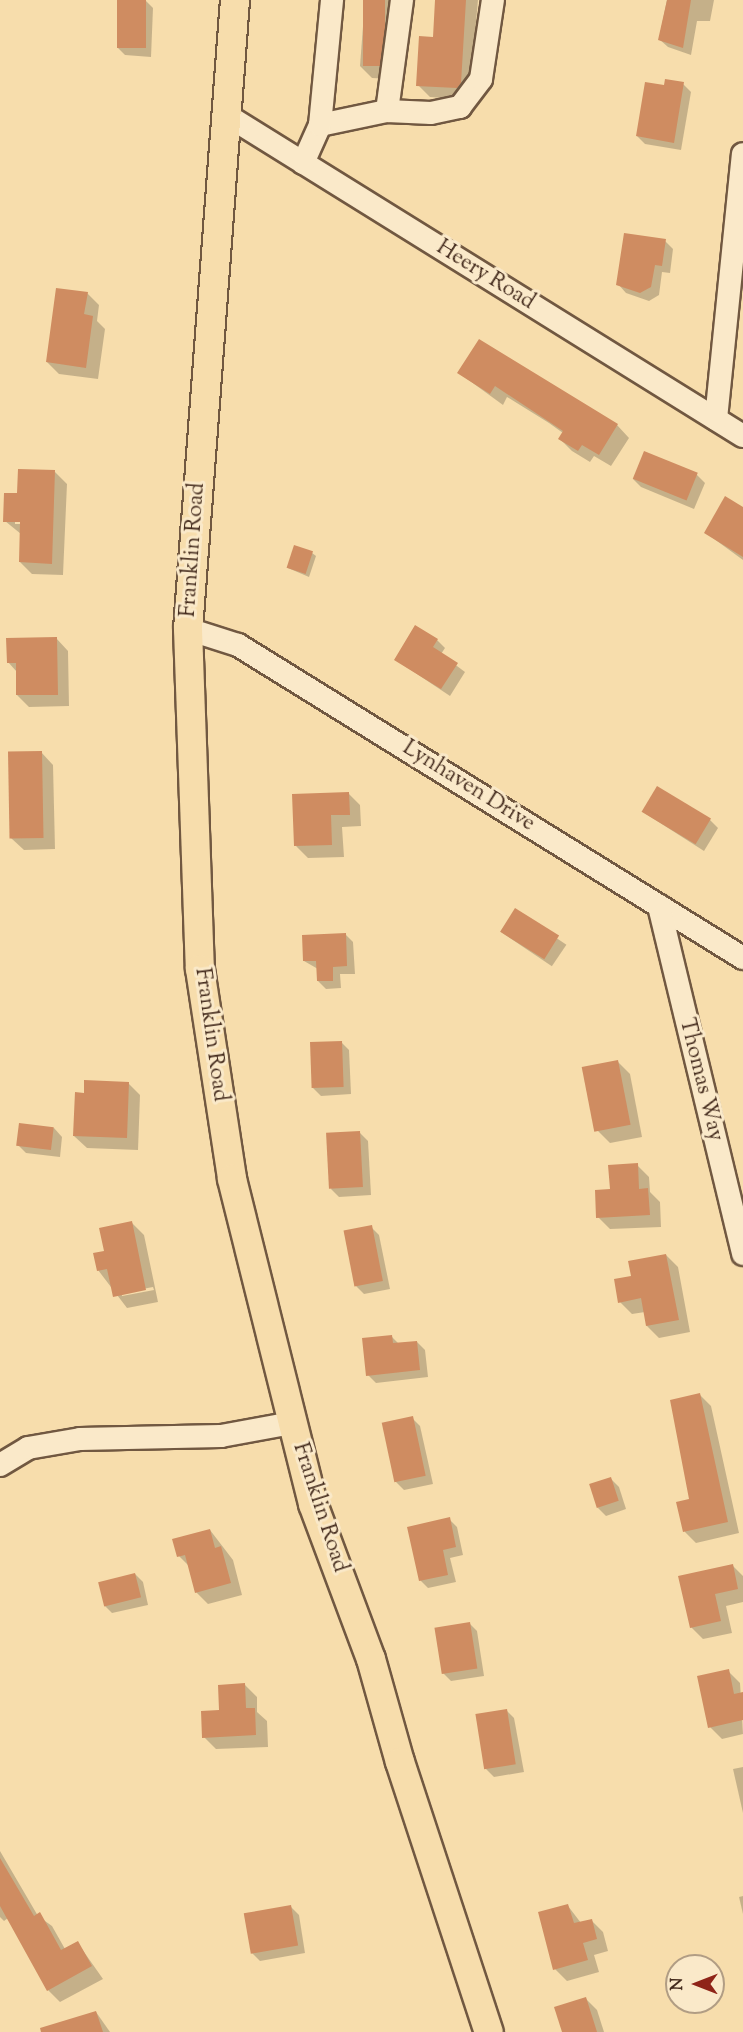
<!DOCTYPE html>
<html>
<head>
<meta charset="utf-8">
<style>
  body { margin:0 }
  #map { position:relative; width:743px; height:2032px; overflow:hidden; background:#f7ddac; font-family:"Sorts Mill Goudy",serif }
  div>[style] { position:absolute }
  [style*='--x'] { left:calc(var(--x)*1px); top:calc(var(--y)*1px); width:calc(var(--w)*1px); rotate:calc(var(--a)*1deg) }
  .shadow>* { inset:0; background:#0003; transform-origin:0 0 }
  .building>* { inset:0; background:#cf8c61; transform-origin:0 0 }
  .roads { filter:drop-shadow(2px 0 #715841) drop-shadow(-2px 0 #715841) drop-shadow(0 2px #715841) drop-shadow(0 -2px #715841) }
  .minor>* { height:22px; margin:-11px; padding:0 11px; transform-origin:11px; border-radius:11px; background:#fae9c9 }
  .major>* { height:28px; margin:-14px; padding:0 14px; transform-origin:14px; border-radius:14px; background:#f7ddac }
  span { translate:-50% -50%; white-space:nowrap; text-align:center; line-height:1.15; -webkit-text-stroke:6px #fae9c9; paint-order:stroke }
  .street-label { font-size:22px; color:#442b1d }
  .north { position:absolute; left:665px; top:1954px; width:60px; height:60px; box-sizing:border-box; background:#fae9c9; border:2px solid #b19d84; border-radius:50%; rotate:270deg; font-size:16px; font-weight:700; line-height:24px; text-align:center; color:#442b1d }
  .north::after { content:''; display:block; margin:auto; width:21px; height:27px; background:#8f2418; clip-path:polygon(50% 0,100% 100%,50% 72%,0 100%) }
</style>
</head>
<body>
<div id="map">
  <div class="shadow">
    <i style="clip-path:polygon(119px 0,145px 0,153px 8px,151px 57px,125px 55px,117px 47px)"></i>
    <i style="clip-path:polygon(365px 0,397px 0,391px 79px,372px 78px,360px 66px)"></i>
    <i style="clip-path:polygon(437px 0,478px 0,469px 100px,430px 97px,418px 85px,434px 39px)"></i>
    <i style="clip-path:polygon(667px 0,714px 0,710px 21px,697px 21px,691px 55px,668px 47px,659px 39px)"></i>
    <i style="clip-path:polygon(683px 84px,691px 92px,681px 150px,645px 144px,637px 136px,665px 87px)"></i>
    <i style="clip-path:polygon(665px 241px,673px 249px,670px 273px,662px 272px,659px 295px,649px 301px,626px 293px,618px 284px)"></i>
    <i style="clip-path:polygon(87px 293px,99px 305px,97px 321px,105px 329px,98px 379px,59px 374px,47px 362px)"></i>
    <i style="clip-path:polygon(459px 373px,617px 425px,629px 438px,611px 466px,594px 456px,590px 462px,572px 451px,560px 439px,563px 433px,549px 423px,507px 397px,503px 405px)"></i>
    <i style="clip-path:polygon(evenodd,55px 472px,67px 484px,63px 575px,32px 574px,20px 562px,21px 534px,5px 521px,19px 494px,55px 472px,15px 521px,28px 521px,28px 524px,15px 524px,15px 521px)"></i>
    <i style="clip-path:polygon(697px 475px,705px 483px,694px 509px,641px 487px,633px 479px)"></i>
    <i style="clip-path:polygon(743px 509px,743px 560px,706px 533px)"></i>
    <i style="clip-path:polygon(312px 553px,316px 556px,309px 577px,288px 568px)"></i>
    <i style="clip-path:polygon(56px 638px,68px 651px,69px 706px,29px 707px,17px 695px,17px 672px,8px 662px)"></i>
    <i style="clip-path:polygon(437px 640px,445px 648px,441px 654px,465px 672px,450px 696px,396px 660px)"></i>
    <i style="clip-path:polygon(41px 752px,53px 765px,55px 849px,24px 850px,11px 838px)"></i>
    <i style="clip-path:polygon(348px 793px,360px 805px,361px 826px,342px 827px,344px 857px,308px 858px,296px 846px)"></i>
    <i style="clip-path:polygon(643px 812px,710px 820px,718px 828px,704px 851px)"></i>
    <i style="left:515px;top:910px;width:62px;height:26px;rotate:34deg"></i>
    <i style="clip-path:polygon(345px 934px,353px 942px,355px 974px,340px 974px,341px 988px,326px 989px,318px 981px,318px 969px,304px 961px)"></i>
    <i style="clip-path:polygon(341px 1042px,349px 1050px,351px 1094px,321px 1096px,313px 1088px)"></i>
    <i style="clip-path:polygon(618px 1062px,630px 1074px,642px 1137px,610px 1143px,598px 1131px)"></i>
    <i style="clip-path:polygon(128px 1083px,140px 1095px,138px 1150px,87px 1148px,74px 1136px,85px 1094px)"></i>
    <i style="clip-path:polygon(54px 1128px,62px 1137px,60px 1157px,26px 1153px,18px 1145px)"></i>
    <i style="clip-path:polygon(360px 1133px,368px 1141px,371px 1195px,339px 1197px,331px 1189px)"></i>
    <i style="clip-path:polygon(637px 1165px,649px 1177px,650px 1192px,660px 1202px,661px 1227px,610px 1229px,598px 1217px,611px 1190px)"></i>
    <i style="clip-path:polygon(evenodd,132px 1223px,144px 1235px,158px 1302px,127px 1308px,98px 1270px,106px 1252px,132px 1223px,153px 1287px,154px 1290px,122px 1296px,122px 1293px,153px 1287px)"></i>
    <i style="clip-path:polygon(371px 1227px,379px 1235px,390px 1289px,364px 1294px,356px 1286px)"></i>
    <i style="clip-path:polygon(666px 1255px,678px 1267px,690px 1332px,659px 1338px,647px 1326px,645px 1312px,632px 1314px,620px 1302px,632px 1277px)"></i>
    <i style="clip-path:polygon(392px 1337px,399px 1344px,417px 1342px,425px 1350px,428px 1377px,376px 1383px,368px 1375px)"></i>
    <i style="clip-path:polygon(700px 1395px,711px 1406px,739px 1533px,696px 1543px,685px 1532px,678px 1503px,691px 1500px)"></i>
    <i style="clip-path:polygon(412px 1418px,420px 1426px,433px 1484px,404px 1490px,396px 1482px)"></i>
    <i style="clip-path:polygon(611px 1479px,619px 1487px,626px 1509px,606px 1516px,598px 1508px)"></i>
    <i style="clip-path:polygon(449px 1519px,457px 1527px,463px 1555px,450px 1558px,456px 1582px,428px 1588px,420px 1580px)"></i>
    <i style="clip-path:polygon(210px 1530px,233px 1560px,242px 1595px,208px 1604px,196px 1592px,190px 1567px,179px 1556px)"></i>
    <i style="clip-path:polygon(732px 1565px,743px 1576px,743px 1602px,726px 1606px,732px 1633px,703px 1639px,691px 1627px)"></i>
    <i style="clip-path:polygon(135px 1574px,143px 1582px,148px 1605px,112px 1613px,104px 1605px)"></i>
    <i style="clip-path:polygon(469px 1623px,477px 1631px,484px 1676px,451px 1681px,443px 1673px)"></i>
    <i style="clip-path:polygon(728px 1671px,740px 1683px,743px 1734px,722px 1739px,710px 1727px)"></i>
    <i style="clip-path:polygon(245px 1685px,257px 1697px,257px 1712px,267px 1721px,268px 1747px,216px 1749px,204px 1737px,220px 1711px)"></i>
    <i style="clip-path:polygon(506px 1710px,514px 1718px,524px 1772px,494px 1777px,486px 1769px)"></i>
    <i style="clip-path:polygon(743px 1767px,743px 1813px,733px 1769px)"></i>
    <i style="clip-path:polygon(0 1851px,38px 1916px,52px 1926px,65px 1949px,77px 1942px,103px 1979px,60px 2002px,48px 1990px,8px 1918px,4px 1921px,0 1917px)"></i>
    <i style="clip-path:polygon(743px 1896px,743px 1914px,739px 1897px)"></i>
    <i style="clip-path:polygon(568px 1906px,581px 1923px,591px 1920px,603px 1932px,608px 1951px,594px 1955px,599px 1972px,567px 1981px,555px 1969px)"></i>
    <i style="clip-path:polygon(291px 1907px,299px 1915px,305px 1953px,260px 1961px,252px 1953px)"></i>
    <i style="clip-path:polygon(585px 1998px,597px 2010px,604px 2032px,564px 2032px)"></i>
    <i style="clip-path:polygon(96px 2012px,110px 2032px,67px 2032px)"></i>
  </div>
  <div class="building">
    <i style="left:117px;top:0;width:29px;height:48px"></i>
    <i style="left:363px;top:0;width:22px;height:66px"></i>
    <i style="clip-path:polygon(435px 0,466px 0,461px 83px,457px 88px,416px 86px,419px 36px,433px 37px)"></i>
    <i style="clip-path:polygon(667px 0,691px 0,683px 48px,658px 40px)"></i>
    <i style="clip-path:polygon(665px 79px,684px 82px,674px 143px,636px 136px,645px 82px,664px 85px)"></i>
    <i style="clip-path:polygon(624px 233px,666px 239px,662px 266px,655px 265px,651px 287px,640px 293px,616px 285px)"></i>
    <i style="clip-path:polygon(56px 288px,88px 292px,84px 314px,93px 316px,86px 368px,46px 362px)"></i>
    <i style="clip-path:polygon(479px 339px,618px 424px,599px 455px,582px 445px,578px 451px,558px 439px,563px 431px,495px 386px,490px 394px,457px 373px)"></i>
    <i style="left:644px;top:451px;width:58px;height:30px;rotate:22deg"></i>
    <i style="clip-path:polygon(18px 469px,55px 470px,52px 564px,19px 562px,20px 522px,3px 522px,4px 493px,17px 493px)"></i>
    <i style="clip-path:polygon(725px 496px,743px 507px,743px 557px,704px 533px)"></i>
    <i style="left:294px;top:545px;width:20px;height:24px;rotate:18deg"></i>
    <i style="clip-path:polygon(415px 625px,438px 639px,433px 647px,458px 663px,441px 689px,394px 660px)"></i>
    <i style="clip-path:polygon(57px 637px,58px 695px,16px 695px,16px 663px,7px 663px,6px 638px)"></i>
    <i style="left:42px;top:751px;width:87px;height:34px;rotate:89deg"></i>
    <i style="left:657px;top:786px;width:63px;height:30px;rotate:31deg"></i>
    <i style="clip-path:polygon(349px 792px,350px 815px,331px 815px,332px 845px,294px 846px,292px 794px)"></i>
    <i style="left:515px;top:908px;width:52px;height:28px;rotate:32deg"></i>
    <i style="clip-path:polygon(346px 933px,347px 966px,333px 967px,333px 981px,317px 981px,316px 961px,303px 961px,302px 935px)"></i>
    <i style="left:342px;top:1041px;width:46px;height:32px;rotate:88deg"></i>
    <i style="left:618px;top:1060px;width:66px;height:37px;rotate:79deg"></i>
    <i style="clip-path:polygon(84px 1080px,129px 1082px,127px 1138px,73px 1136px,75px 1092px,84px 1093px)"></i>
    <i style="left:19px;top:1123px;width:35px;height:23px;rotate:7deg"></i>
    <i style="left:360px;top:1131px;width:56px;height:34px;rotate:87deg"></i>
    <i style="clip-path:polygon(638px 1163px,639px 1189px,648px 1188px,650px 1215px,596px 1218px,595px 1190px,610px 1189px,608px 1165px)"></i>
    <i style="clip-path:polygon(132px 1221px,146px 1290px,113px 1297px,107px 1269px,97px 1271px,93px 1253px,104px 1251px,99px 1228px)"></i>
    <i style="left:372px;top:1225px;width:57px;height:29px;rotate:79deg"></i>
    <i style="clip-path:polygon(666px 1254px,679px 1320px,646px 1326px,641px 1298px,618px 1303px,614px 1279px,631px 1276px,628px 1261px)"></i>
    <i style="clip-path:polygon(392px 1335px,393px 1343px,417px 1341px,420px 1370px,366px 1376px,362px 1338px)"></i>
    <i style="clip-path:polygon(700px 1393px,728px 1522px,683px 1532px,676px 1502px,689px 1499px,670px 1400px)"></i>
    <i style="left:413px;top:1416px;width:61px;height:32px;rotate:78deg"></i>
    <i style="left:611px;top:1477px;width:25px;height:23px;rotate:72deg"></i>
    <i style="clip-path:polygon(450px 1517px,456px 1547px,443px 1550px,448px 1575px,419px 1581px,407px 1527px)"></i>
    <i style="clip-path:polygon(210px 1529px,215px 1548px,221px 1546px,231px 1583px,195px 1593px,185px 1555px,177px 1557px,172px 1539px)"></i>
    <i style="clip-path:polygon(733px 1564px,738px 1589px,715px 1594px,721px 1621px,690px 1628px,678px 1576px)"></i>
    <i style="left:135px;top:1573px;width:25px;height:38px;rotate:76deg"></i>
    <i style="left:470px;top:1622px;width:47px;height:36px;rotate:81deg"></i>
    <i style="clip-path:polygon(729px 1669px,734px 1694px,743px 1692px,743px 1720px,708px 1728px,697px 1676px)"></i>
    <i style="clip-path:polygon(245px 1683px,246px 1708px,255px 1708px,256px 1735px,202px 1738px,201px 1711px,219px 1710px,218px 1685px)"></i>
    <i style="left:507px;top:1709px;width:56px;height:32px;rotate:81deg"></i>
    <i style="clip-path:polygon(0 1858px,34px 1916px,40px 1912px,61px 1950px,78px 1941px,92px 1966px,47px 1991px,0 1906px)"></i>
    <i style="clip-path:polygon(568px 1904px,574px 1923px,592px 1919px,597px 1939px,583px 1943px,588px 1960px,553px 1970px,538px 1912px)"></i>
    <i style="left:291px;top:1905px;width:41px;height:48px;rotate:80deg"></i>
    <i style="clip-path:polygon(586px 1997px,597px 2032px,562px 2032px,554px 2007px)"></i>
    <i style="clip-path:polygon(96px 2011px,103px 2032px,41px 2032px,40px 2028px)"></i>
  </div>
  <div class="roads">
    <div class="minor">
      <i style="--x:387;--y:111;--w:112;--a:-82.3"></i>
      <i style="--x:228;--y:116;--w:606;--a:31.86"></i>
      <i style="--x:320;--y:125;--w:68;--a:-11.8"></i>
      <i style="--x:387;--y:111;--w:44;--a:2.6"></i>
      <i style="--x:431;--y:113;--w:30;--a:-12"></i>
      <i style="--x:460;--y:107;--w:35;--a:-53"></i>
      <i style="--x:481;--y:79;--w:80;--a:-81.4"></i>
      <i style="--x:303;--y:163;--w:42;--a:-65.9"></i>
      <i style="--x:320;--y:125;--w:126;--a:-84.5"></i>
      <i style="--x:716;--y:419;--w:266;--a:-84.2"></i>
      <i style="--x:188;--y:629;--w:52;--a:17.7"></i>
      <i style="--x:238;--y:645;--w:594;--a:31.79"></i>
      <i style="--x:659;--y:906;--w:358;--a:76.4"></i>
      <i style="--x:0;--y:1465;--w:33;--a:-31"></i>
      <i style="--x:28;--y:1448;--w:53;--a:-9.8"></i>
      <i style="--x:80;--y:1439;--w:141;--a:-1.2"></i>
      <i style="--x:221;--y:1436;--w:72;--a:-10.4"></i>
    </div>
    <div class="major">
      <i style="--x:235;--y:0;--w:631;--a:94.27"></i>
      <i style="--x:188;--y:629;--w:340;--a:88"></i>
      <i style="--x:200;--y:969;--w:212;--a:81.3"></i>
      <i style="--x:232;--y:1179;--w:335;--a:76"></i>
      <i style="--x:313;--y:1504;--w:165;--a:69.5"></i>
      <i style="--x:371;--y:1659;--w:107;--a:74.3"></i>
      <i style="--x:400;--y:1762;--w:284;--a:71.8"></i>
    </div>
  </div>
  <div class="street-label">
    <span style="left:485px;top:276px;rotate:32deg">Heery Road</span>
    <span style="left:194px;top:550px;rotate:-86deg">Franklin Road</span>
    <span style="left:468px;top:787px;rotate:32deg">Lynhaven Drive</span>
    <span style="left:210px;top:1035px;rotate:82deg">Franklin Road</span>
    <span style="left:700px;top:1080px;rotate:76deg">Thomas Way</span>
    <span style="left:319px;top:1508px;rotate:72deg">Franklin Road</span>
  </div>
  <div class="north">N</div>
</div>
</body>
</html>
